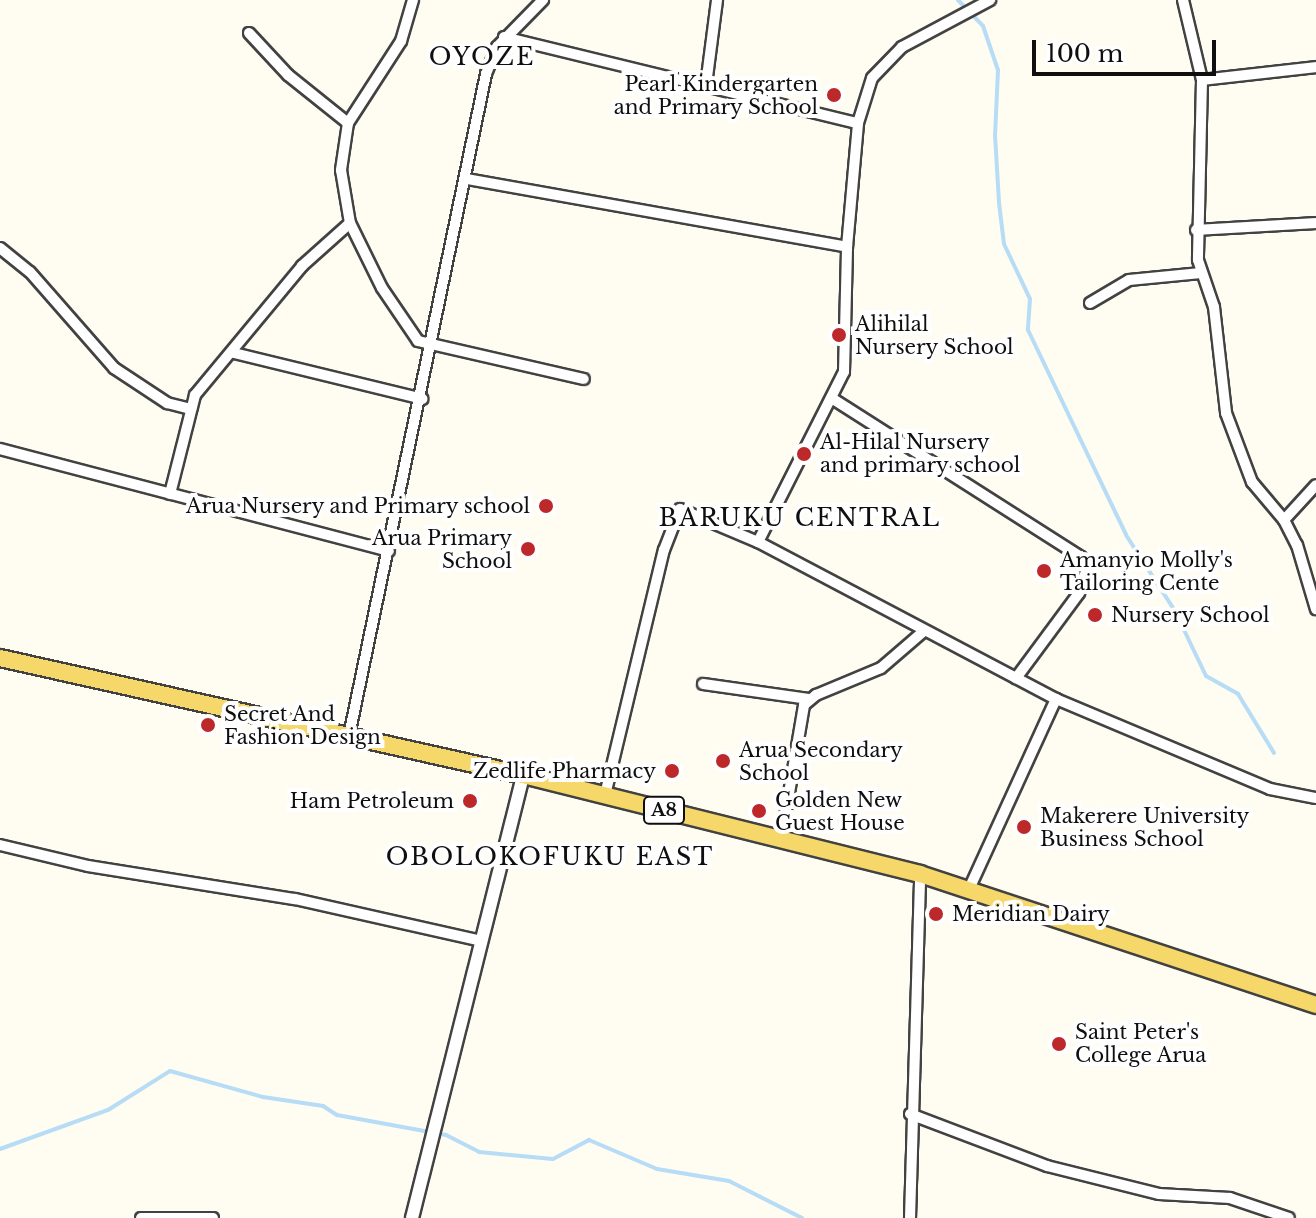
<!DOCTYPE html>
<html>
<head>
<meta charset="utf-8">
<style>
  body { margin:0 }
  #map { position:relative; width:1316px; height:1218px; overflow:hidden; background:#fffcf1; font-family:"Libre Baskerville",serif }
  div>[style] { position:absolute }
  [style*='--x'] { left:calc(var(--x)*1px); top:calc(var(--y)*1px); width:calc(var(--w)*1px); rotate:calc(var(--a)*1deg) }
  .stream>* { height:4px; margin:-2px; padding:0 2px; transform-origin:2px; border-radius:2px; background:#b7dcf5 }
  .roads { filter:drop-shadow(2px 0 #424242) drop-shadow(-2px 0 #424242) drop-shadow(0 2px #424242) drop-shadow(0 -2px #424242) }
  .minor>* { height:10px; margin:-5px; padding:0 5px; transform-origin:5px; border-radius:5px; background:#fff }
  .tertiary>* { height:12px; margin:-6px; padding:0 6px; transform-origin:6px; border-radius:6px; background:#fff }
  .primary>* { height:16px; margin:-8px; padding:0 8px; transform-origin:8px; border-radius:8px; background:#f6d86a }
  .dots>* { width:22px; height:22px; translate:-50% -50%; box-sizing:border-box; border:4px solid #fff; border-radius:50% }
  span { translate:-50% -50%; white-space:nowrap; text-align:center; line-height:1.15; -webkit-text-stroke:8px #fff; paint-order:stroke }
  .shield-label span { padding:2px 6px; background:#fff; border:2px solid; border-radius:6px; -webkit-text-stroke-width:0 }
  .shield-label { font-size:18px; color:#0f0f0f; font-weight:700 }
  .poi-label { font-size:20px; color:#0f0f0f }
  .right { translate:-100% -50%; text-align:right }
  .left { translate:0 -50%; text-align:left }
  .quarter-label { font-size:24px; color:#0f0f0f; letter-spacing:2px }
  .scale { position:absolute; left:1032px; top:40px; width:184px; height:36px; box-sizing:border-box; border:4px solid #0f0f0f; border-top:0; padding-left:10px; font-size:24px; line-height:28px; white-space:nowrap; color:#0f0f0f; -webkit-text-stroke:6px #fff; paint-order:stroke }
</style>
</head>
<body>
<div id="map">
  <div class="stream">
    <i style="--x:958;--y:0;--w:36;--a:46"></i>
    <i style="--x:983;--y:26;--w:46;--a:71.2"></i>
    <i style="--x:998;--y:70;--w:65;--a:92.6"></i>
    <i style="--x:995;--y:135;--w:68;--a:86.6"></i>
    <i style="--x:999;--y:203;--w:41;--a:83"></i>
    <i style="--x:1004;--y:244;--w:61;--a:64.7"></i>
    <i style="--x:1030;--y:299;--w:31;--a:94"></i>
    <i style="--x:1028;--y:330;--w:227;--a:64.4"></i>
    <i style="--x:1126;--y:535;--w:90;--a:57.2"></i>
    <i style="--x:1175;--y:611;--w:72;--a:64.5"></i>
    <i style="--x:1206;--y:676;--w:37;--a:29"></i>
    <i style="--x:1238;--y:694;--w:69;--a:58.6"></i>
    <i style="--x:0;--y:1149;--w:115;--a:-19.9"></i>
    <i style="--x:108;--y:1110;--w:73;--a:-32.2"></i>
    <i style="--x:170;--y:1071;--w:97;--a:15.6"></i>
    <i style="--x:263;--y:1097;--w:61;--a:8.5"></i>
    <i style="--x:323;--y:1106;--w:17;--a:33"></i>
    <i style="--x:337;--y:1115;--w:111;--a:10.4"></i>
    <i style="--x:446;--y:1135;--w:37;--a:27"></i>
    <i style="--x:479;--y:1152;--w:74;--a:5.4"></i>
    <i style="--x:553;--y:1159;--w:41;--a:-27.8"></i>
    <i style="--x:589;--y:1140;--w:74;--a:23.1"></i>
    <i style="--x:657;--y:1169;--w:73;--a:9.5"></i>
    <i style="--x:729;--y:1181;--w:82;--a:26.9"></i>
  </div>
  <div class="roads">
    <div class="minor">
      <i style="--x:1183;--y:0;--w:82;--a:76.6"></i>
      <i style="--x:1202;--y:80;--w:180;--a:91.3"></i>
      <i style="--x:1198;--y:260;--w:50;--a:71.2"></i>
      <i style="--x:1214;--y:307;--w:107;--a:83.5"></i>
      <i style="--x:1226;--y:413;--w:74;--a:69.4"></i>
      <i style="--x:1252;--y:482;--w:50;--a:49.9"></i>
      <i style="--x:1284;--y:520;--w:28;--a:63"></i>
      <i style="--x:1297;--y:545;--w:67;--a:73.5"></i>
      <i style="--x:249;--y:33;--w:57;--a:47.1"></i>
      <i style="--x:288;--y:75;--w:77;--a:38.7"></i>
      <i style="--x:348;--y:123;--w:48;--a:98.5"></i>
      <i style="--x:341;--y:170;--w:54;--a:80.4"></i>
      <i style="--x:350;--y:223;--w:72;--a:63.8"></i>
      <i style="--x:382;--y:288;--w:64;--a:55.8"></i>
      <i style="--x:418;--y:341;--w:170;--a:12.9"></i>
      <i style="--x:504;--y:37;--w:364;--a:13.7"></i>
      <i style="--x:1202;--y:80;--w:115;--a:-6.5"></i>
      <i style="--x:706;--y:85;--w:86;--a:-82.6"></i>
      <i style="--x:348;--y:123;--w:98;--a:-57.1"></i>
      <i style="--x:401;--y:41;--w:43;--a:-73.7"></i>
      <i style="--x:467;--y:179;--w:386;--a:10.1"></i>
      <i style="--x:1196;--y:230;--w:120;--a:-3.3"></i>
      <i style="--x:0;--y:248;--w:38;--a:39"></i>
      <i style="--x:30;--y:272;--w:128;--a:48.8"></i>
      <i style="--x:114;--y:368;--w:64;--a:33.4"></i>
      <i style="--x:167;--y:403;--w:25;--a:14"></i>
      <i style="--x:1090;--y:303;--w:45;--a:-30.5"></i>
      <i style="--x:1129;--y:280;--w:72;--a:-5.6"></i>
      <i style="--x:234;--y:353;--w:194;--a:13.7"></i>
      <i style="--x:833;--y:399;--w:294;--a:32.5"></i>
      <i style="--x:1081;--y:557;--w:15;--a:70"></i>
      <i style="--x:1086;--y:571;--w:23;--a:108"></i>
      <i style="--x:1079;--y:593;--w:106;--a:126.5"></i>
      <i style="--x:0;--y:449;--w:402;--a:14.7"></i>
      <i style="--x:170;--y:494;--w:102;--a:-75.8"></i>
      <i style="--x:195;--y:395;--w:168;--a:-50.3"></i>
      <i style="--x:302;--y:266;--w:64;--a:-41.9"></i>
      <i style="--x:1284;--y:520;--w:47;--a:-47.6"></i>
      <i style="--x:758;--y:542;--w:191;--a:-63.2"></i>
      <i style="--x:844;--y:372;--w:125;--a:-88.6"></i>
      <i style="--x:847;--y:247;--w:124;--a:-84.9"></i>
      <i style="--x:858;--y:123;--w:47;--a:-72.7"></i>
      <i style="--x:872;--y:78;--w:43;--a:-45.9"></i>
      <i style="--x:902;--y:47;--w:100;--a:-28.1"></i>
      <i style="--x:703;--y:684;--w:107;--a:8.1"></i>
      <i style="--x:349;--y:736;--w:676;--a:-78.31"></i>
      <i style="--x:486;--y:74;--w:29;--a:-68"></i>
      <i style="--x:497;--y:47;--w:66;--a:-45.6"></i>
      <i style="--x:605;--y:795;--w:252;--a:-76.5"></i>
      <i style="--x:664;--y:550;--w:44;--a:-68.7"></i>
      <i style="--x:680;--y:509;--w:85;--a:22.9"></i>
      <i style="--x:758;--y:542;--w:337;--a:27.8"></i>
      <i style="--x:1056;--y:699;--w:232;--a:22.8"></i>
      <i style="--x:1270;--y:789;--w:47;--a:11.1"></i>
      <i style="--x:781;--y:840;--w:137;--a:-80.3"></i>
      <i style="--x:804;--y:705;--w:16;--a:-40"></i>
      <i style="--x:816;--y:695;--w:70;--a:-22.6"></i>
      <i style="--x:881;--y:668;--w:57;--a:-40.7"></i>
      <i style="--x:0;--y:845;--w:90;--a:13.4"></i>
      <i style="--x:88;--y:866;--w:210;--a:9.1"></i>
      <i style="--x:295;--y:899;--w:187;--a:12.7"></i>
      <i style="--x:969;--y:889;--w:209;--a:-65.4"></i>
      <i style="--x:910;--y:1114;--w:147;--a:20.8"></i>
      <i style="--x:1047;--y:1166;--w:115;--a:14"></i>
      <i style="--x:1159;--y:1194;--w:71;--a:3.2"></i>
      <i style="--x:1230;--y:1198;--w:62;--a:18.7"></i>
      <i style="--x:141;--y:1218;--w:72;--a:0"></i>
      <i style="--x:910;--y:1218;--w:344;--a:-88.3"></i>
    </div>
    <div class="tertiary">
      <i style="--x:412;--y:1218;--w:457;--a:-75.9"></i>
    </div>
    <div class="primary">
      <i style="--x:0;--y:658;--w:536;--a:12.61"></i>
      <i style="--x:523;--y:775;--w:409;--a:14"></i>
      <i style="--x:920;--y:874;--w:417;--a:18.3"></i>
    </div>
  </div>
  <div class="dots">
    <i style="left:834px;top:95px;background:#bd282b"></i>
    <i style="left:839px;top:335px;background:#bd282b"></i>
    <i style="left:804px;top:454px;background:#bd282b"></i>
    <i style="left:546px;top:506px;background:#bd282b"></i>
    <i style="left:528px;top:549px;background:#bd282b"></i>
    <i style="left:1044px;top:571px;background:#bd282b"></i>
    <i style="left:1095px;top:615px;background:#bd282b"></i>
    <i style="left:208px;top:725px;background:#bd282b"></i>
    <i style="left:723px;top:761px;background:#bd282b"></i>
    <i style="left:672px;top:771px;background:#bd282b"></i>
    <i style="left:470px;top:801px;background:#bd282b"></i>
    <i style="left:759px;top:811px;background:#bd282b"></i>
    <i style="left:1024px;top:827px;background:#bd282b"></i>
    <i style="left:936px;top:914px;background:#bd282b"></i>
    <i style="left:1059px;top:1044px;background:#bd282b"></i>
  </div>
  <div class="shield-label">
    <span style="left:664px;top:810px">A8</span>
  </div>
  <div class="poi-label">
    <span class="right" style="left:818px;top:96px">Pearl Kindergarten<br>and Primary School</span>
    <span class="left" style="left:855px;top:336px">Alihilal<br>Nursery School</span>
    <span class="left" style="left:820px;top:454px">Al-Hilal Nursery<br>and primary school</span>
    <span class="right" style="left:530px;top:506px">Arua Nursery and Primary school</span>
    <span class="right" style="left:512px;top:550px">Arua Primary<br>School</span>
    <span class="left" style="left:1060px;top:572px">Amanyio Molly's<br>Tailoring Cente</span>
    <span class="left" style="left:1111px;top:615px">Nursery School</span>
    <span class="left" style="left:224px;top:726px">Secret And<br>Fashion Design</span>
    <span class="left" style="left:739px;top:762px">Arua Secondary<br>School</span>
    <span class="right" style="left:656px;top:771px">Zedlife Pharmacy</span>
    <span class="left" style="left:775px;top:812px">Golden New<br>Guest House</span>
    <span class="right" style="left:454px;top:801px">Ham Petroleum</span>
    <span class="left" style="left:1040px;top:828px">Makerere University<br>Business School</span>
    <span class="left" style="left:952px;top:914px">Meridian Dairy</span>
    <span class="left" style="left:1075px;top:1044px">Saint Peter's<br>College Arua</span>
  </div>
  <div class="quarter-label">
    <span style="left:482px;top:57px">OYOZE</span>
    <span style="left:800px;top:518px">BARUKU CENTRAL</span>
    <span style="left:550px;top:857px">OBOLOKOFUKU EAST</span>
  </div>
  <div class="scale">100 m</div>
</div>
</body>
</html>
